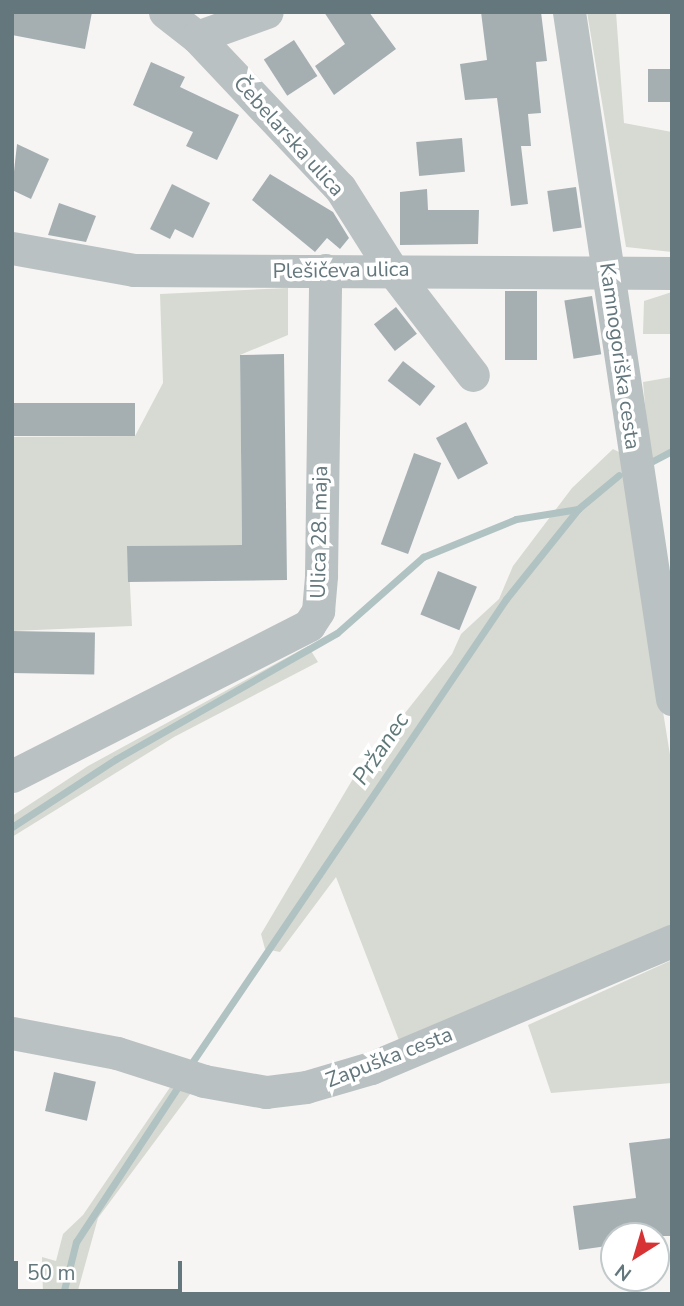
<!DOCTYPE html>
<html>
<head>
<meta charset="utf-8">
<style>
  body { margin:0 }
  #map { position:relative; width:684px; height:1306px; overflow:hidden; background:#f6f5f3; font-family:"Nunito Sans",sans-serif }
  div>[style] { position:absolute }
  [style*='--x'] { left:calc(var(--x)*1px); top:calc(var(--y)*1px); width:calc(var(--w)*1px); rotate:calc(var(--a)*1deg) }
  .green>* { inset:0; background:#d7dad2 }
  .stream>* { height:7px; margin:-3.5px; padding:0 3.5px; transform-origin:3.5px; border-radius:3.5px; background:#b1c2c2 }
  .building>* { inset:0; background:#a5afb2; transform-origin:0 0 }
  .minor>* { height:33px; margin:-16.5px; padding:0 16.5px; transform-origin:16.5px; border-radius:16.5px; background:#bac1c2 }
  span { translate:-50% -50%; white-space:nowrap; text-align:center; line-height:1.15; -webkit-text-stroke:7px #fff; paint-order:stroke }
  .street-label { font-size:21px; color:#63777c }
  .water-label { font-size:23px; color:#5e7777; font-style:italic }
  .frame { position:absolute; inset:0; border:14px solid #63777c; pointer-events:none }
  .north { position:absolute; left:600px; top:1222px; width:70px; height:70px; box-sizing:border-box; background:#fff; border:2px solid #c1c9cb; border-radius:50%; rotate:217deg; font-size:19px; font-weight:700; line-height:28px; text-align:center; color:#63777c }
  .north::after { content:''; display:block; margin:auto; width:24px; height:32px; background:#d73234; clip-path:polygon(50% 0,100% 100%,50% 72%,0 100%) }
  .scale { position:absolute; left:14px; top:1261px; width:168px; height:32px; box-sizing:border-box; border:4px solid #63777c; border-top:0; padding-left:9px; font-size:21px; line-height:24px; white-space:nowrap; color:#63777c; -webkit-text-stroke:5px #fff; paint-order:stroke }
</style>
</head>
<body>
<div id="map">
  <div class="green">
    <i style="clip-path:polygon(587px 12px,616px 12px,624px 123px,672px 132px,672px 252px,626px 247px)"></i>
    <i style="clip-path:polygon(288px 288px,288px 335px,240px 355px,242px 545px,128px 546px,132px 626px,12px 631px,12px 437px,135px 436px,163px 383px,160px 294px)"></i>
    <i style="clip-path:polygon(672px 292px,672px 334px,643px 334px,644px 301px)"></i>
    <i style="clip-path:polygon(672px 377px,672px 455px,650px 460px,643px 382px)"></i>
    <i style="clip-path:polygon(613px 449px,621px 453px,672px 767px,672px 933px,402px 1048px,336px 877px,280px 952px,265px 949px,261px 934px,354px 777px,452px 654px,461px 634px,499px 599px,513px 566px,572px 488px)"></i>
    <i style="clip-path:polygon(308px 646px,318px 662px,174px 737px,12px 837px,12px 816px,88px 766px)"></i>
    <i style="clip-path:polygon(672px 960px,672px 1083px,551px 1093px,528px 1025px)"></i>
    <i style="clip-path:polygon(175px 1080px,196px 1086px,98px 1218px,77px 1294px,43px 1294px,42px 1257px,56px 1261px,63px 1234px,83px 1215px)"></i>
  </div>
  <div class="stream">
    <i style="--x:649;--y:463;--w:26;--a:-28"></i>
    <i style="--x:12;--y:827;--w:124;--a:-33.2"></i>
    <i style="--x:116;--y:759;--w:254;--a:-29.7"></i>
    <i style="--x:337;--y:633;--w:115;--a:-41.5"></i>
    <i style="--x:423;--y:557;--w:100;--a:-22.2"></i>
    <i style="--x:516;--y:519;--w:63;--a:-9.2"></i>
    <i style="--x:193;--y:1061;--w:558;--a:-55.88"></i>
    <i style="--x:506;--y:599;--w:115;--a:-51.3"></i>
    <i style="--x:578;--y:509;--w:53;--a:-39.7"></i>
    <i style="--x:63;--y:1294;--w:54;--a:-76"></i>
    <i style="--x:76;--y:1242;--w:184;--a:-56.7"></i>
  </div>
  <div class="building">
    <i style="clip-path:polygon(12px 12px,92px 12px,85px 49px,12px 35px)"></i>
    <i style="clip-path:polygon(324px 12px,369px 12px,396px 49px,334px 95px,315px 66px,345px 44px)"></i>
    <i style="clip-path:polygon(481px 12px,541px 12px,547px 61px,536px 62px,541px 113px,528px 114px,531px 146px,521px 146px,528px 204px,511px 206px,497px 98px,465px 100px,460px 64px,487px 60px)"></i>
    <i style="left:294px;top:40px;width:43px;height:36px;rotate:57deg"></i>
    <i style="clip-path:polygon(151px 62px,185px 77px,180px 87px,239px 115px,217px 160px,186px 146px,193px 132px,133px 105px)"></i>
    <i style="left:648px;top:69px;width:24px;height:33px"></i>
    <i style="left:462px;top:138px;width:34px;height:46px;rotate:85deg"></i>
    <i style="clip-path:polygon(17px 144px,49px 159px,31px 199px,12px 190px)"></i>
    <i style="clip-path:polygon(270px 174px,333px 212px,349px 238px,340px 249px,327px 238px,315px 252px,252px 200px)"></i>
    <i style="clip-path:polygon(172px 184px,210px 203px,193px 238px,175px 229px,170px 239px,150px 229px)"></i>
    <i style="left:576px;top:187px;width:41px;height:29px;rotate:82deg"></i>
    <i style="clip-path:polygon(427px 189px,428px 210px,479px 210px,478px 244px,400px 245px,400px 192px)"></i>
    <i style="clip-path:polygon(59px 203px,96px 216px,86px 242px,48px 235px)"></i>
    <i style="left:505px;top:291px;width:32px;height:69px"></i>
    <i style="left:592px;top:296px;width:59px;height:28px;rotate:81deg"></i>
    <i style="left:396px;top:307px;width:34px;height:28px;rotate:52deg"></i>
    <i style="clip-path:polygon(284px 354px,287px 580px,128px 582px,127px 546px,242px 545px,240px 355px)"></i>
    <i style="left:403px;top:361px;width:41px;height:25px;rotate:38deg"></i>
    <i style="left:135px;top:403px;width:33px;height:123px;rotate:90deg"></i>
    <i style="left:466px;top:422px;width:47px;height:34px;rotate:62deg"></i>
    <i style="left:414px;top:453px;width:29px;height:97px;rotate:20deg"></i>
    <i style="left:438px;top:571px;width:42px;height:47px;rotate:22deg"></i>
    <i style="left:12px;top:631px;width:83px;height:42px;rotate:1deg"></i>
    <i style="left:54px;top:1072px;width:43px;height:40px;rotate:13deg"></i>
    <i style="clip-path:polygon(672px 1138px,672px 1236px,614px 1236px,614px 1245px,579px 1250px,573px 1206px,636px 1198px,629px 1143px)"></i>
  </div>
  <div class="minor">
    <i style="--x:165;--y:12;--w:41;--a:38"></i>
    <i style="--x:197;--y:37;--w:208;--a:46.6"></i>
    <i style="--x:340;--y:188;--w:93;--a:57.7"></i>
    <i style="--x:390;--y:267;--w:136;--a:52.5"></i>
    <i style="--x:569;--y:12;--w:695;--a:81.47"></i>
    <i style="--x:197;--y:37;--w:74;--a:-19.7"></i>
    <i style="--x:12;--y:248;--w:124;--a:10.2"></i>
    <i style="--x:134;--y:270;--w:538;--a:0.32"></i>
    <i style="--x:12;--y:776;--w:333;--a:-26.9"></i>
    <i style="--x:309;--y:625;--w:17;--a:-57"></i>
    <i style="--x:318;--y:611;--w:36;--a:-85"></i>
    <i style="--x:321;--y:575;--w:305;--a:-89.2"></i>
    <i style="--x:12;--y:1033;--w:107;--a:10.8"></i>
    <i style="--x:117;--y:1053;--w:91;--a:17.8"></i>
    <i style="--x:204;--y:1081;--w:63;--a:10.1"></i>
    <i style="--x:266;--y:1092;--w:40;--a:-7.1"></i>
    <i style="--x:306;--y:1087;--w:68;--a:-16.3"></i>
    <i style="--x:371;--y:1068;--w:327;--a:-22.9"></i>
  </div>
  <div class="street-label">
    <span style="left:289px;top:136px;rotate:48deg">Čebelarska ulica</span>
    <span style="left:341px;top:270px;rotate:-1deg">Plešičeva ulica</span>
    <span style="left:620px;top:356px;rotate:82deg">Kamnogoriška cesta</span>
    <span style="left:319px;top:532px;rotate:-89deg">Ulica 28. maja</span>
    <span style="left:389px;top:1057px;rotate:-21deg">Zapuška cesta</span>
  </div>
  <div class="water-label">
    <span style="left:381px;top:749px;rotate:-56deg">Pržanec</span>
  </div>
  <div class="frame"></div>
  <div class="north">N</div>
  <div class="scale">50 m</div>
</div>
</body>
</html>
